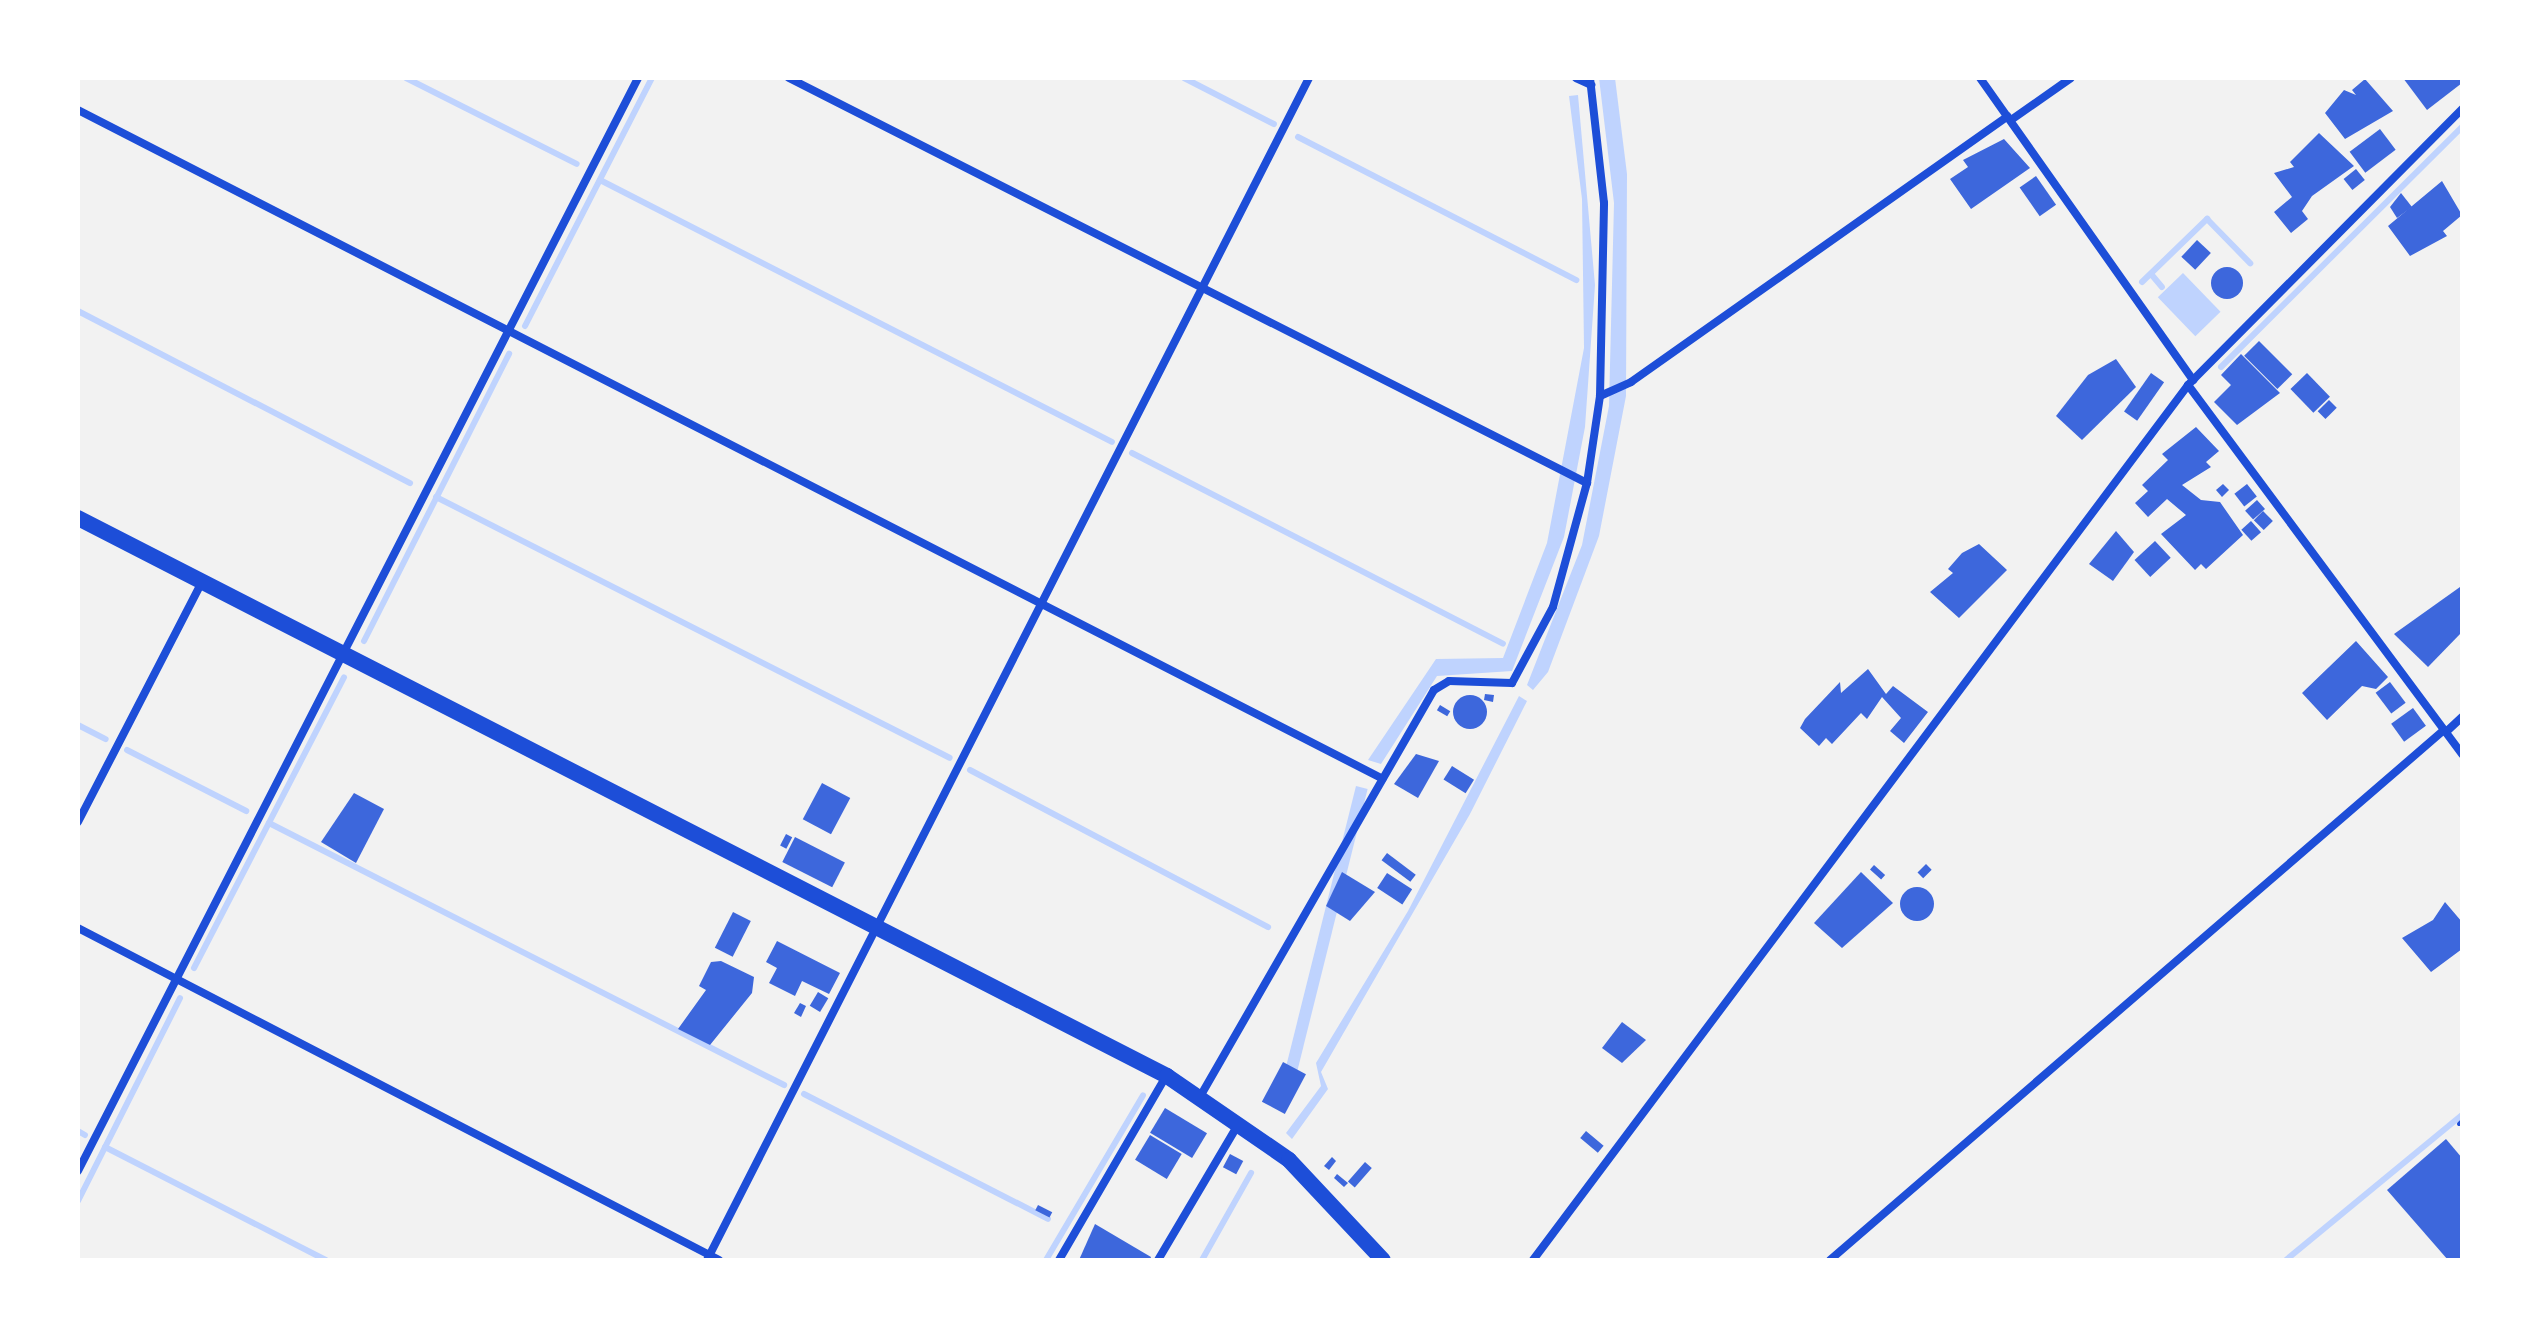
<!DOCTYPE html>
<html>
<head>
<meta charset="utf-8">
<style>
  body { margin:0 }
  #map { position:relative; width:2540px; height:1338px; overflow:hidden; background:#f2f2f2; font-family:"Archivo Narrow",sans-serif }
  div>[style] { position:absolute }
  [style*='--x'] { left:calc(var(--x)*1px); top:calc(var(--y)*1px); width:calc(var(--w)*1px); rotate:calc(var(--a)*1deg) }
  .water>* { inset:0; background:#bfd3fe; transform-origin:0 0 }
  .stream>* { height:6px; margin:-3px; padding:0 3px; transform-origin:3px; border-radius:3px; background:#bfd3fe }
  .building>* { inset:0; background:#3d67dc; transform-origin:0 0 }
  .round { border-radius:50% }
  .path>* { height:4px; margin:-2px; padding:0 2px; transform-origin:2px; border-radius:2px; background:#1d4ed8 }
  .minor>* { height:8px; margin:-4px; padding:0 4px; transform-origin:4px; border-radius:4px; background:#1d4ed8 }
  .secondary>* { height:16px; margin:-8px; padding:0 8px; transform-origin:8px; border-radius:8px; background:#1d4ed8 }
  span { translate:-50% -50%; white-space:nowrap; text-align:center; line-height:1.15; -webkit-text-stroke:8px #fff; paint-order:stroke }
  .frame { position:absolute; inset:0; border:80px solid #fff; pointer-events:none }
</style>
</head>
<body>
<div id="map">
  <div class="water">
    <i style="clip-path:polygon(1599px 78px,1615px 78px,1627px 174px,1626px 396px,1599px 536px,1548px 672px,1533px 690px,1527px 685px,1582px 545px,1609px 406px,1614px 203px)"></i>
    <i style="clip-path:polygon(1578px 95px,1595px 285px,1585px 427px,1564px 537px,1512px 671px,1437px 676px,1381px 764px,1368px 760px,1436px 659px,1503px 658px,1547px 543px,1584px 348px,1582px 199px,1569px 96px)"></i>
    <i style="left:2183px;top:273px;width:54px;height:35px;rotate:46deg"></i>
    <i style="clip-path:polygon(1519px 696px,1527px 701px,1470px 814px,1321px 1072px,1328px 1089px,1292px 1139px,1286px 1133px,1321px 1086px,1316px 1063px,1408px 911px)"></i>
    <i style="left:1356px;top:786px;width:12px;height:322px;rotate:14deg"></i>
  </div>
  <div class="stream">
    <i style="--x:406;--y:78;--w:191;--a:26.7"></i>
    <i style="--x:1184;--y:78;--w:101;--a:27.1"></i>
    <i style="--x:1298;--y:137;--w:313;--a:27.2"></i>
    <i style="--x:600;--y:180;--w:575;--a:27.1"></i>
    <i style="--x:2151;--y:274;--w:17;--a:50"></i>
    <i style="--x:2142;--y:282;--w:91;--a:-44.1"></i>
    <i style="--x:2207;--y:219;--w:62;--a:45.7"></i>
    <i style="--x:78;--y:311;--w:374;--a:27.4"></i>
    <i style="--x:525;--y:326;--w:279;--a:-62.9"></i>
    <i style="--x:2221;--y:367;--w:340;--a:-44.9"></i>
    <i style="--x:1132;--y:453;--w:417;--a:27.2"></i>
    <i style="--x:436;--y:497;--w:576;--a:26.92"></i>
    <i style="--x:364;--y:641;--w:322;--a:-63.2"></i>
    <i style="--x:78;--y:725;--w:31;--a:27"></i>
    <i style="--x:127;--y:750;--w:134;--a:27.1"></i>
    <i style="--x:970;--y:770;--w:337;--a:27.8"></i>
    <i style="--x:269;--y:823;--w:578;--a:26.96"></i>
    <i style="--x:194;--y:968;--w:327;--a:-62.7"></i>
    <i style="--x:804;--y:1094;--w:274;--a:27.1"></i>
    <i style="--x:78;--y:1131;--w:8;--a:30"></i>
    <i style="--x:105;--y:1147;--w:248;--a:27.1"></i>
    <i style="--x:78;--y:1201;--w:227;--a:-63.3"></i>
    <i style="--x:1046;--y:1260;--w:191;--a:-59.5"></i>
    <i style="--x:1202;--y:1260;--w:100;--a:-60.6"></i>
    <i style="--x:2286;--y:1260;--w:228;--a:-39.5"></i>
  </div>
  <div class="building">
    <i style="clip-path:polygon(2403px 78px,2462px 78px,2462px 83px,2427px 110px)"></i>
    <i style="clip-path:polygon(2365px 79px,2393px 111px,2345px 139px,2325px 113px,2344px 90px,2356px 95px,2352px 90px)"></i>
    <i style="left:2380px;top:129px;width:26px;height:38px;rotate:53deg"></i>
    <i style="clip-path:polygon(2319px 133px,2354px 166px,2312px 196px,2302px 211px,2308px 219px,2291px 233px,2274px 212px,2292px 197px,2274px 173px,2294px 167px,2290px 162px)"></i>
    <i style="clip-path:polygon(2004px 139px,2030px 168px,1971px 209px,1950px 179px,1968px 167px,1963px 160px)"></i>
    <i style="left:2356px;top:169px;width:14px;height:16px;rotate:51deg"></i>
    <i style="left:2036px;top:176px;width:35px;height:20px;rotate:55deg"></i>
    <i style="clip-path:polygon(2442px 181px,2462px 215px,2443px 231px,2447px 236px,2410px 256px,2388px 226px)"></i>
    <i style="clip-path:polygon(2401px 193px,2412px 207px,2397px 218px,2390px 207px)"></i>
    <i style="left:2197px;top:240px;width:19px;height:23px;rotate:43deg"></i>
    <i class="round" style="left:2211px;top:267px;width:32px;height:32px"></i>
    <i style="left:2259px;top:341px;width:47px;height:21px;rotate:45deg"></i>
    <i style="clip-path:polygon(2241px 354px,2280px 393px,2237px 425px,2214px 402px,2231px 385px,2221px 375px)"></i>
    <i style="clip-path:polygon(2116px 359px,2136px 387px,2082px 440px,2056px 416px,2088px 375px)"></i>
    <i style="left:2151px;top:373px;width:16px;height:47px;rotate:35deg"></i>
    <i style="left:2307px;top:373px;width:33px;height:23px;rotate:46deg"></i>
    <i style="left:2329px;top:400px;width:11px;height:16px;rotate:45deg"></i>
    <i style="clip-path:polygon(2196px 427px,2219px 451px,2206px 462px,2211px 467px,2182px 485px,2201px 500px,2220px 502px,2243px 535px,2206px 569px,2201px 564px,2195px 570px,2161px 534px,2186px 515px,2167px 499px,2148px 517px,2135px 503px,2148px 491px,2142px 485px,2168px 460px,2162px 454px)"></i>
    <i style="clip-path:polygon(2223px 484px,2229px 490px,2222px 497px,2216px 490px)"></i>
    <i style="left:2247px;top:484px;width:16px;height:16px;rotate:52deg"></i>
    <i style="left:2257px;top:500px;width:12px;height:16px;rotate:48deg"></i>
    <i style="left:2263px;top:511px;width:14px;height:13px;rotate:45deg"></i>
    <i style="left:2251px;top:521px;width:15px;height:13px;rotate:48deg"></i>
    <i style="clip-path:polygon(2116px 531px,2134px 552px,2113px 581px,2089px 564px)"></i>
    <i style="left:2155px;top:541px;width:23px;height:28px;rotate:47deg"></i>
    <i style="clip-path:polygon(1979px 544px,2007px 570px,1959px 618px,1930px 592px,1953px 573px,1948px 569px,1962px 553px)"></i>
    <i style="clip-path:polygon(2460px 587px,2462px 632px,2428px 667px,2394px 634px)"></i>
    <i style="clip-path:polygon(2356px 641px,2388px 677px,2376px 689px,2362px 686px,2327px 720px,2302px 693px)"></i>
    <i style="clip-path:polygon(1868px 669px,1886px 694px,1893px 686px,1928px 712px,1904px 743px,1890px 731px,1901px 718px,1882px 697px,1867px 719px,1861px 713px,1832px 744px,1826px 738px,1819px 746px,1800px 728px,1805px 719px,1840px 682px,1841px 693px)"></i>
    <i style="left:2390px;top:682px;width:26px;height:18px;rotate:53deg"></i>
    <i style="clip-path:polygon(1485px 694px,1494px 695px,1493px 702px,1484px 700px)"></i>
    <i class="round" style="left:1453px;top:695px;width:34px;height:34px"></i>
    <i style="left:1440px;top:705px;width:12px;height:6px;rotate:31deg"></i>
    <i style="left:2413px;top:708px;width:22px;height:27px;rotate:54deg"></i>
    <i style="clip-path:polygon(1416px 754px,1439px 761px,1418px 798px,1394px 784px)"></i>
    <i style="left:1452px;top:766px;width:26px;height:16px;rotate:32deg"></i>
    <i style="left:822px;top:783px;width:32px;height:41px;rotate:28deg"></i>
    <i style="clip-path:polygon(354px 793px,384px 809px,356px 863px,321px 842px)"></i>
    <i style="left:786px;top:834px;width:7px;height:13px;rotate:27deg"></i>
    <i style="left:795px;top:837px;width:56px;height:28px;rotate:27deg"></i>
    <i style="left:1387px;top:853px;width:36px;height:9px;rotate:37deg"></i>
    <i style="left:1926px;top:864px;width:8px;height:12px;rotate:45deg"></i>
    <i style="left:1874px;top:865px;width:15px;height:6px;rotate:42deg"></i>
    <i style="clip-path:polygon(1342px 872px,1375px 892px,1350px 921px,1326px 906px)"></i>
    <i style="clip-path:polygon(1861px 872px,1893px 903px,1842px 948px,1814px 923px)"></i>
    <i style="left:1387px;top:873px;width:30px;height:18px;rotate:33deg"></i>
    <i class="round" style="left:1900px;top:887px;width:34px;height:34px"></i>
    <i style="clip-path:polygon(2445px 902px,2462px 922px,2462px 949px,2431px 972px,2402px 938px,2433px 920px)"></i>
    <i style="left:733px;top:912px;width:20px;height:40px;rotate:27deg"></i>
    <i style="clip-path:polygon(777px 941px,840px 973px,829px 994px,802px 981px,795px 996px,769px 983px,777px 968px,766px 962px)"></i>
    <i style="clip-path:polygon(721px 961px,754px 977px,752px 993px,710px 1045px,678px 1029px,706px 990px,699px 986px,711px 962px)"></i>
    <i style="left:818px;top:992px;width:12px;height:16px;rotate:31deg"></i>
    <i style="clip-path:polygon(800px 1003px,806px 1006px,801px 1017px,794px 1013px)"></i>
    <i style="clip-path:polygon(1622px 1022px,1646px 1040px,1622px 1063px,1602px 1048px)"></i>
    <i style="left:1283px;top:1062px;width:26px;height:45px;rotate:28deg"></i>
    <i style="left:1165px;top:1108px;width:49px;height:29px;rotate:31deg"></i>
    <i style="left:1586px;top:1131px;width:23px;height:9px;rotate:40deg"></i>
    <i style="left:1150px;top:1135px;width:37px;height:29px;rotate:31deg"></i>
    <i style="clip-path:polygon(2446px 1139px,2462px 1158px,2462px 1260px,2448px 1260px,2387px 1190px)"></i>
    <i style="left:1230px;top:1154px;width:15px;height:15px;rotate:28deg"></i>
    <i style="clip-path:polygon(1332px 1157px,1336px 1161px,1329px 1170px,1324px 1166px)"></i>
    <i style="left:1365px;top:1162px;width:9px;height:26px;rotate:41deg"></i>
    <i style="clip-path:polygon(1337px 1174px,1348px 1183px,1344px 1187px,1334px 1178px)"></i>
    <i style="left:1038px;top:1205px;width:16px;height:6px;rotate:27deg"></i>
    <i style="clip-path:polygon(1095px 1224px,1151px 1257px,1150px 1260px,1079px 1260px)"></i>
  </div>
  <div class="path">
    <i style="--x:2459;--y:1124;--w:4;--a:-45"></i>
  </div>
  <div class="minor">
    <i style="--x:789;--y:78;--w:895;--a:26.91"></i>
    <i style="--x:1576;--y:78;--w:17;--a:25"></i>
    <i style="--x:1980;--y:78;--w:370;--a:54.8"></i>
    <i style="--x:78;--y:110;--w:1466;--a:27.14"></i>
    <i style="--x:2011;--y:120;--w:73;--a:-35"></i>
    <i style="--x:2188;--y:385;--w:460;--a:53.4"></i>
    <i style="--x:1600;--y:396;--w:34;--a:-24"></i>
    <i style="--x:1631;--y:382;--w:461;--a:-35.2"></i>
    <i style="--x:2446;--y:732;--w:22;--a:-43"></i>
    <i style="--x:78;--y:822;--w:270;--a:-62.7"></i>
    <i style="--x:78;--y:928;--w:722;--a:27.38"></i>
    <i style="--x:1201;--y:1095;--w:467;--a:-60.1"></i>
    <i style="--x:1434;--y:690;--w:17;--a:-31"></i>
    <i style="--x:1449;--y:681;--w:63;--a:1.8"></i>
    <i style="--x:1512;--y:683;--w:86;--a:-61.7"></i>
    <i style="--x:1553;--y:607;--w:129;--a:-74.7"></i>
    <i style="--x:1587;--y:483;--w:88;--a:-81.5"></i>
    <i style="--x:1600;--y:396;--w:193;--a:-88.8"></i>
    <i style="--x:1604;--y:203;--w:126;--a:-96.4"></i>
    <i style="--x:78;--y:1171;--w:1228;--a:-62.87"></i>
    <i style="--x:707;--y:1260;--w:1326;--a:-63.01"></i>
    <i style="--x:1059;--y:1260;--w:213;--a:-59.8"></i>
    <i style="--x:1158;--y:1260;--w:159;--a:-59.4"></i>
    <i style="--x:1533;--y:1260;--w:1093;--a:-53.18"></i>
    <i style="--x:2188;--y:385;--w:389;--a:-45.2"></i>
    <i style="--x:1830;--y:1260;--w:811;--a:-40.8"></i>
  </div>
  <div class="secondary">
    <i style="--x:78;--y:518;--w:1224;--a:27.13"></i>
    <i style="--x:1167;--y:1076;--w:148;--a:34.5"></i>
    <i style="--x:1289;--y:1160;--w:137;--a:46.8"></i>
  </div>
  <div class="frame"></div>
</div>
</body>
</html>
